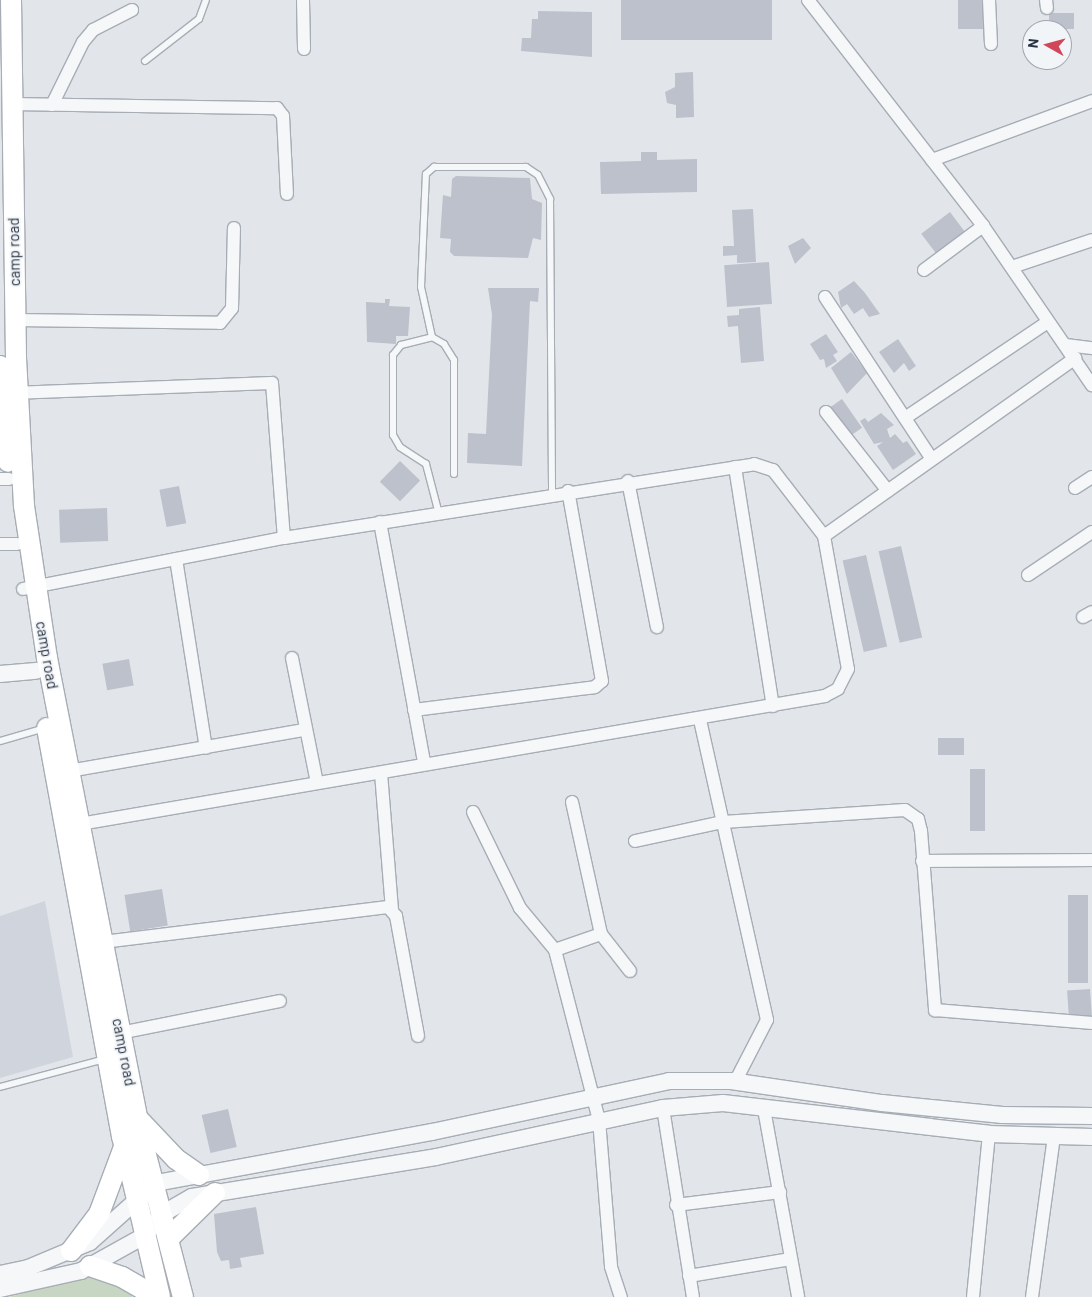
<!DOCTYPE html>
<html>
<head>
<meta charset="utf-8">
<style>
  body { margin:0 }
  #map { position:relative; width:1092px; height:1297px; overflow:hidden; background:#e2e6eb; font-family:Barlow,sans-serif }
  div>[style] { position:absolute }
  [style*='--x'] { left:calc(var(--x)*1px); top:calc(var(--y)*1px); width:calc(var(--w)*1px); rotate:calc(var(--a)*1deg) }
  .built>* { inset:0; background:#d0d5dd }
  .green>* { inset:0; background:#c7d5c3 }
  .building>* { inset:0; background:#bcc1cb; transform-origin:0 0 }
  .roads { filter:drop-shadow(1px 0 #a7adb5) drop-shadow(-1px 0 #a7adb5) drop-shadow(0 1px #a7adb5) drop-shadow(0 -1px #a7adb5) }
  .service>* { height:6px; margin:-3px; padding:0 3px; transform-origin:3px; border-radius:3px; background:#f5f7f9 }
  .minor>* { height:12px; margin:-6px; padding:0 6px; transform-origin:6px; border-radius:6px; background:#f5f7f9 }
  .tertiary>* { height:16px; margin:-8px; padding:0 8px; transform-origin:8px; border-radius:8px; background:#f5f7f9 }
  .primary>* { height:20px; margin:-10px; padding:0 10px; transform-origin:10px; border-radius:10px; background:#fff }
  span { translate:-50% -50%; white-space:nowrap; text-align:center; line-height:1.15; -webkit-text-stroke:4px #f2f5f8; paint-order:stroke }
  .street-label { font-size:15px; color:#2a3343 }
  .north { position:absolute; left:1022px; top:20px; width:50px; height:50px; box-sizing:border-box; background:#f2f5f8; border:1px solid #a2a7b0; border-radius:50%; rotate:277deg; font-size:14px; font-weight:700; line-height:20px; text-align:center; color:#2a3343 }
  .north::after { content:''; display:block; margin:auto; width:18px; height:22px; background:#d14658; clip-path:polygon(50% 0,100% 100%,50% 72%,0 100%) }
</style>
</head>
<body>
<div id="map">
  <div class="built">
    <i style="clip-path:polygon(45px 901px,73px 1057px,0 1078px,0 916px)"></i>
  </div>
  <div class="green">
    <i style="clip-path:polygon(124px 1266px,132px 1297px,9px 1297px)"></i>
  </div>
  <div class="building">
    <i style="left:621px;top:0;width:151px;height:40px"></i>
    <i style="left:958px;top:0;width:27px;height:29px"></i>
    <i style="clip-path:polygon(538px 11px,592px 12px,592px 57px,521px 51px,522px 38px,531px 38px,532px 19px,538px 19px)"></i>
    <i style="left:1049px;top:13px;width:25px;height:16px"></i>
    <i style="clip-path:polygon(693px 72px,694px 117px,676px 118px,676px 105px,667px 103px,665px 92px,675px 87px,675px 73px)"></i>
    <i style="clip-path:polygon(641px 152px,657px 152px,657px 160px,697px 159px,697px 192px,601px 194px,600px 162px,641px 161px)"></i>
    <i style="clip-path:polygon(456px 176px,530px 178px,532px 199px,542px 203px,541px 240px,533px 238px,528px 258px,454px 256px,450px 252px,451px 239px,440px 238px,443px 195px,451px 197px,452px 179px)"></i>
    <i style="clip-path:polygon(753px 209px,756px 262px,737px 263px,737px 255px,723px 256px,723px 246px,734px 246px,732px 210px)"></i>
    <i style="left:950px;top:212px;width:25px;height:36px;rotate:53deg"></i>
    <i style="clip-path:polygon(803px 238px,811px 248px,795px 264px,788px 246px)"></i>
    <i style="left:769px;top:262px;width:42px;height:45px;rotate:86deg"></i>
    <i style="clip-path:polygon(854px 281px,865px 293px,880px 314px,869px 317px,863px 308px,854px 314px,847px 304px,841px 308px,838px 292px)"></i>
    <i style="clip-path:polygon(488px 288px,539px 288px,538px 302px,530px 301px,522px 466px,467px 463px,468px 433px,486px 434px,492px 315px)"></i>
    <i style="clip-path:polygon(385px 299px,390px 299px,389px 306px,410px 307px,408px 336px,396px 336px,396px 344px,367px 342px,366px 302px,385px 303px)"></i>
    <i style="clip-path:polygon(760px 307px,764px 361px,741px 363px,738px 326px,728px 327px,727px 316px,739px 315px,739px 309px)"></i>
    <i style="clip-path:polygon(826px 334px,838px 352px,833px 355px,837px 361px,826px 368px,824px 359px,820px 360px,810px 344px)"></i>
    <i style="clip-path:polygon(898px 339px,916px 366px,909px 371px,904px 363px,894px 373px,879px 352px)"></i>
    <i style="clip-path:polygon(851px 352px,867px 373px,847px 394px,831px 368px)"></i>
    <i style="left:842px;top:399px;width:35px;height:17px;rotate:55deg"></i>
    <i style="clip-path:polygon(881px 413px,894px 425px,887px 429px,890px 438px,895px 434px,903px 443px,907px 441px,916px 454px,893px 470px,877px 446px,883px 442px,874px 444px,860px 421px,865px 418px,868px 422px)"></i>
    <i style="left:400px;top:461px;width:28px;height:29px;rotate:44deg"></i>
    <i style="left:179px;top:486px;width:38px;height:20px;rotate:79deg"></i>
    <i style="left:107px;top:508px;width:33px;height:48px;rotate:88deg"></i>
    <i style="left:901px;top:546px;width:94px;height:23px;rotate:77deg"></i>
    <i style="left:866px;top:555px;width:94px;height:24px;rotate:77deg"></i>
    <i style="left:129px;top:659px;width:27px;height:27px;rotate:80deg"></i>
    <i style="left:964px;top:738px;width:17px;height:26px;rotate:90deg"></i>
    <i style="left:970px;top:769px;width:15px;height:62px"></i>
    <i style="left:162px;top:889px;width:37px;height:38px;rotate:81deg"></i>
    <i style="left:1068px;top:895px;width:20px;height:88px"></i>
    <i style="left:1090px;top:989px;width:28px;height:23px;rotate:86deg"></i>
    <i style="left:228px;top:1109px;width:39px;height:27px;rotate:77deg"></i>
    <i style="clip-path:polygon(256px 1207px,264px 1254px,240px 1258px,242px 1267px,230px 1269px,229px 1260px,221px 1261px,217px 1252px,214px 1214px)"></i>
  </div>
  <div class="roads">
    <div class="service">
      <i style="--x:145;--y:61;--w:68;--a:-37.9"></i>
      <i style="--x:199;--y:19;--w:20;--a:-70"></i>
      <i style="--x:432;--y:337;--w:51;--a:-102.4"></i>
      <i style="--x:421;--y:287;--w:113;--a:-87.5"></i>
      <i style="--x:426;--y:174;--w:11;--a:-41"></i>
      <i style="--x:434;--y:167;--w:92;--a:0"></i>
      <i style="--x:526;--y:167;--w:14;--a:34"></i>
      <i style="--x:538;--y:175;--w:27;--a:63"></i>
      <i style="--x:550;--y:199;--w:295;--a:89.6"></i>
      <i style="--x:439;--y:514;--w:52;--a:-104.6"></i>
      <i style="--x:426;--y:464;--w:31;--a:-147"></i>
      <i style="--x:400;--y:447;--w:14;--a:-120"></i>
      <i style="--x:393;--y:435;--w:80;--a:-90"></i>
      <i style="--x:393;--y:355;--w:13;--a:-51"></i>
      <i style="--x:401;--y:345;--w:32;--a:-14"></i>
      <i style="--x:432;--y:337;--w:14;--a:30"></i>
      <i style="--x:444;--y:344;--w:19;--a:58"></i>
      <i style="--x:454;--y:360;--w:114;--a:90"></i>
      <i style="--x:0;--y:741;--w:47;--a:-16.1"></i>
      <i style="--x:0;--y:1087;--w:109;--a:-14.9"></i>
    </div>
    <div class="minor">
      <i style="--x:303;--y:0;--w:49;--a:88.8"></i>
      <i style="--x:808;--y:0;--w:286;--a:52.2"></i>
      <i style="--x:983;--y:226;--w:193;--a:55.6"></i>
      <i style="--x:989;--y:0;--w:44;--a:87.4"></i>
      <i style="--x:1046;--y:0;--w:8;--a:83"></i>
      <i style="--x:11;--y:104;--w:266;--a:0.9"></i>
      <i style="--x:277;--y:108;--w:10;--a:53"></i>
      <i style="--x:283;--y:116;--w:78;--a:87.1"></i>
      <i style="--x:52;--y:105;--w:70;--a:-63.8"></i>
      <i style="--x:83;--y:42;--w:16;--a:-50"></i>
      <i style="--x:93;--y:30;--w:44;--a:-27.1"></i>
      <i style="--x:932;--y:160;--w:171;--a:-20.2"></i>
      <i style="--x:1012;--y:267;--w:84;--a:-18.6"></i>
      <i style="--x:924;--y:270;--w:74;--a:-36.7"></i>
      <i style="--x:825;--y:297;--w:194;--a:56.6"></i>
      <i style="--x:16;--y:320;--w:204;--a:0.8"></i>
      <i style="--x:220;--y:323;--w:19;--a:-51"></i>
      <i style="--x:232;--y:308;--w:80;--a:-88.6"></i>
      <i style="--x:1066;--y:345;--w:26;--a:7"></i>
      <i style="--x:12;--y:393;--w:260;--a:-2.2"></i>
      <i style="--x:272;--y:383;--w:155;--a:85.6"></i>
      <i style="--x:826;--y:412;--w:100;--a:51.9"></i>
      <i style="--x:905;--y:418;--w:172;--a:-33.9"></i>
      <i style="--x:735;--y:467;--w:242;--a:81"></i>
      <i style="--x:0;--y:479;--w:9;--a:0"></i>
      <i style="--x:628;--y:481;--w:149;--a:78.8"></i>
      <i style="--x:1075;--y:488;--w:20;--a:-33"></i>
      <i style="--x:380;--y:522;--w:244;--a:79.6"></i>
      <i style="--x:824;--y:536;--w:308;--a:-35.3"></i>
      <i style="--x:0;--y:544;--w:17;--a:0"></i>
      <i style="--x:176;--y:559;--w:191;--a:81"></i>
      <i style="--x:1028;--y:575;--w:77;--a:-33.9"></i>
      <i style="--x:23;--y:589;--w:266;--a:-11.1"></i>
      <i style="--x:284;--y:538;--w:476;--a:-8.9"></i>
      <i style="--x:754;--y:464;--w:20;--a:18"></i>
      <i style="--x:773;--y:470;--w:83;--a:52.3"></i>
      <i style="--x:824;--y:536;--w:135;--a:79.8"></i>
      <i style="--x:848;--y:669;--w:22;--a:117"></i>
      <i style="--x:838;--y:689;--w:15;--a:152"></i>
      <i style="--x:825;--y:696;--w:756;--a:170.25"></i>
      <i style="--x:1083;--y:617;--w:10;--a:-29"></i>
      <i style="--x:292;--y:658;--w:127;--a:78.7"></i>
      <i style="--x:414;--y:710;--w:182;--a:-7.2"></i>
      <i style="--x:595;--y:687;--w:9;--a:-41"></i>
      <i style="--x:602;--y:681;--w:193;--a:-100.1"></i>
      <i style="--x:700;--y:720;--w:307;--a:77.4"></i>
      <i style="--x:767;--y:1020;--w:70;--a:117.3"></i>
      <i style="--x:69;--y:771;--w:240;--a:-9.9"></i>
      <i style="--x:381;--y:773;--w:137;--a:85.4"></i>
      <i style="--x:572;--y:802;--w:135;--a:77.6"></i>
      <i style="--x:601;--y:934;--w:47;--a:51.9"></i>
      <i style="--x:473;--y:812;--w:107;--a:63.9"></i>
      <i style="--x:520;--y:908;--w:55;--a:50.2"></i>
      <i style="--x:555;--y:950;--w:176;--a:75.5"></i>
      <i style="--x:599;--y:1120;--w:147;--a:85.3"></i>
      <i style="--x:611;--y:1267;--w:32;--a:72"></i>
      <i style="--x:635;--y:841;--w:90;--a:-12.2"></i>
      <i style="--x:723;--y:822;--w:182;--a:-3.8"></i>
      <i style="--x:905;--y:810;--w:16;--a:35"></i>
      <i style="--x:918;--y:819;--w:12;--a:76"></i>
      <i style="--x:921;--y:831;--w:180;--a:85.5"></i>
      <i style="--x:935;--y:1010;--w:158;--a:4.7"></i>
      <i style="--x:922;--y:861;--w:170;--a:-0.3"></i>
      <i style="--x:103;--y:942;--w:287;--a:-7"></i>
      <i style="--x:388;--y:907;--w:12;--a:48"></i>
      <i style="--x:396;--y:916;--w:122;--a:79.6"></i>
      <i style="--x:555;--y:950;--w:49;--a:-19.2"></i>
      <i style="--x:120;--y:1033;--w:163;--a:-11.3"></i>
      <i style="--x:663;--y:1108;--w:191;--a:81"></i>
      <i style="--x:764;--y:1109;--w:191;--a:79.7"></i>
      <i style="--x:676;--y:1205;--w:105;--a:-7.1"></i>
      <i style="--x:689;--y:1276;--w:103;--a:-9.5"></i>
      <i style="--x:973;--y:1297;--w:164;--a:-84.4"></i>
      <i style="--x:1032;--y:1297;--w:162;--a:-82.2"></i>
    </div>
    <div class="tertiary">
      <i style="--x:0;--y:674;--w:36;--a:-5"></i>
      <i style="--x:0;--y:1274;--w:29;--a:-12"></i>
      <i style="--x:28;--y:1268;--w:67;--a:-22.8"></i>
      <i style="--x:90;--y:1242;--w:89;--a:-41.8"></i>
      <i style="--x:156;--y:1183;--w:281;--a:-10.5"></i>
      <i style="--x:432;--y:1132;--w:242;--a:-12.1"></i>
      <i style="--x:669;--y:1081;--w:62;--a:0"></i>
      <i style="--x:731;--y:1081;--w:153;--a:8.3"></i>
      <i style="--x:882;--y:1103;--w:121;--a:5.7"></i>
      <i style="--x:1002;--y:1115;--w:90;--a:0.6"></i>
      <i style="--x:0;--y:1289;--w:83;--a:-12.5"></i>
      <i style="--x:81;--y:1271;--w:72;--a:-29.1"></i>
      <i style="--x:144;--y:1236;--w:30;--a:-49"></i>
      <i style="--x:164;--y:1213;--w:32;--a:-30"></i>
      <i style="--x:192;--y:1197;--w:247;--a:-9.3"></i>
      <i style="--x:436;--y:1157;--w:232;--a:-12.2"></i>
      <i style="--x:663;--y:1108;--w:60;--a:-4.8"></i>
      <i style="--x:723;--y:1103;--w:268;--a:6.6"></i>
      <i style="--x:989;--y:1134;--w:103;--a:1.7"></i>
    </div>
    <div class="primary">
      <i style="--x:11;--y:0;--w:358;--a:89.2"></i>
      <i style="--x:16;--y:358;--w:148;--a:86.9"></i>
      <i style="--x:24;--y:506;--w:154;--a:81.4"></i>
      <i style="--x:47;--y:658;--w:483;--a:78.9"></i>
      <i style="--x:140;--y:1132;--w:171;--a:75.4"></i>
      <i style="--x:0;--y:366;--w:96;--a:85.2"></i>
      <i style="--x:47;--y:728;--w:415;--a:79.6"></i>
      <i style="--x:122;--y:1136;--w:165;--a:76.7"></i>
      <i style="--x:139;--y:1120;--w:54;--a:46.5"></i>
      <i style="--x:176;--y:1159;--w:28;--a:35"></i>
      <i style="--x:170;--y:1237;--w:63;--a:-44.4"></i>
      <i style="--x:71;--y:1251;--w:46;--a:-52.9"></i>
      <i style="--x:99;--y:1214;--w:72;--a:-69.5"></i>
      <i style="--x:90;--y:1266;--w:34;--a:19"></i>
      <i style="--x:122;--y:1277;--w:39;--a:30"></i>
    </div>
  </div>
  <div class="street-label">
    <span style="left:14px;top:252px;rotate:-91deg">camp road</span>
    <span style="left:47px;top:655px;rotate:80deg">camp road</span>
    <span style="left:124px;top:1052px;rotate:79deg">camp road</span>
  </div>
  <div class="north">N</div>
</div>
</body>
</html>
